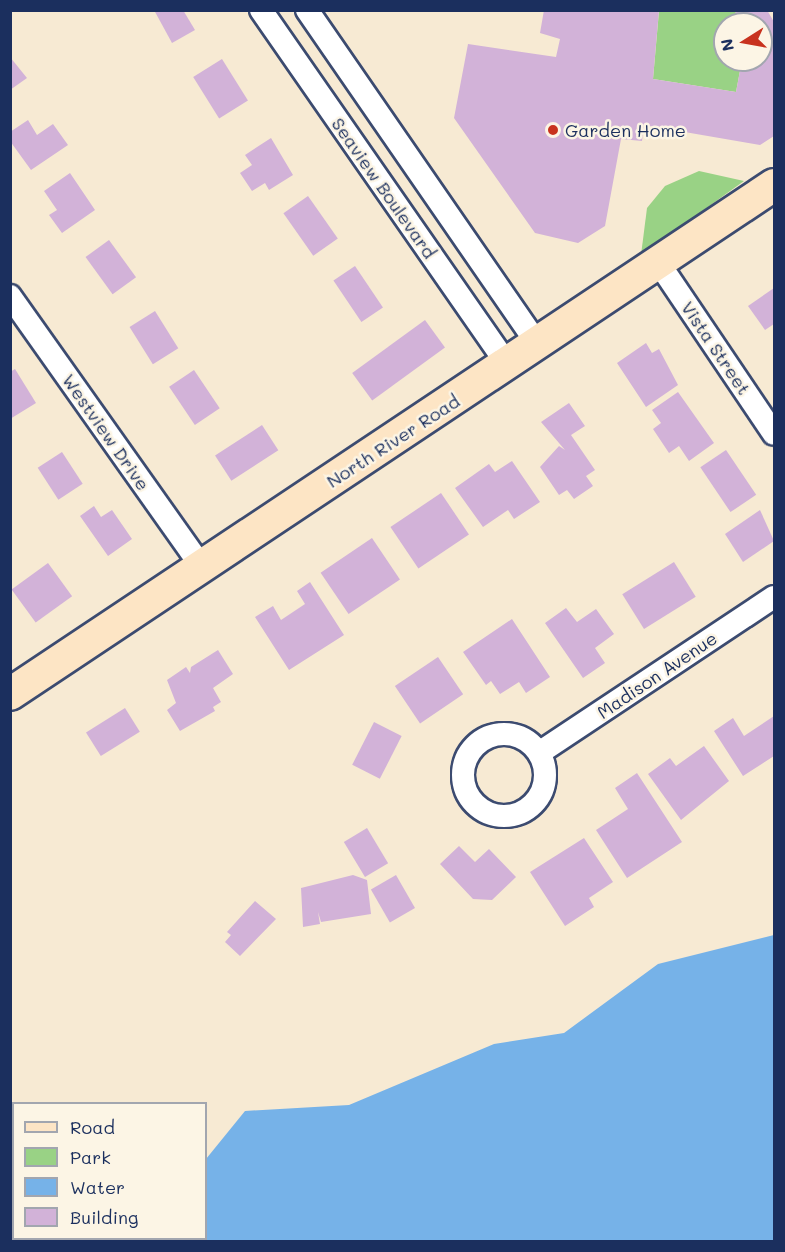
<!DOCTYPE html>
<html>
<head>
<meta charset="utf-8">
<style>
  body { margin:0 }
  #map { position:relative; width:785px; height:1252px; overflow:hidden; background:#f7ead3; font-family:Mali,sans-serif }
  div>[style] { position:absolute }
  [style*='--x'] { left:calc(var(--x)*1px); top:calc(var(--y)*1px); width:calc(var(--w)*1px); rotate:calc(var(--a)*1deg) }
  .green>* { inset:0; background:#99d285 }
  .water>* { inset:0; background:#76b2e8 }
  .building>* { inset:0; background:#d2b2d8; transform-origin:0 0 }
  .roads { filter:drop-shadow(2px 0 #3c4b70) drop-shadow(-2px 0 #3c4b70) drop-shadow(0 2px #3c4b70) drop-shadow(0 -2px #3c4b70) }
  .minor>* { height:22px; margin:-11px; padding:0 11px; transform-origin:11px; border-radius:11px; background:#fff }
  .minor>.ring { margin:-11px; padding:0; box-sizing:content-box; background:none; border:22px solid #fff; border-radius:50% }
  .secondary>* { height:32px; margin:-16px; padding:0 16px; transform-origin:16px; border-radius:16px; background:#fde5c5 }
  .dots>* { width:16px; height:16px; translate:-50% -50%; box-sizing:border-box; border:3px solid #fcf5e5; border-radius:50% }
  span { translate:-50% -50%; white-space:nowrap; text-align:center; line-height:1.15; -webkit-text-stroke:5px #fcf5e5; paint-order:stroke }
  .poi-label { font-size:18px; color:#1b2f5e }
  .left { translate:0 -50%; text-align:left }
  .street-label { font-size:18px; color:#1b2f5e }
  .frame { position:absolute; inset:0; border:12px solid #1b2f5e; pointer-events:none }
  .legend { position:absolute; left:12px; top:1102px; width:195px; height:138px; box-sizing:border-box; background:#fcf5e5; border:2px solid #a2a6af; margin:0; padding:8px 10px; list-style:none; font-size:18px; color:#1b2f5e }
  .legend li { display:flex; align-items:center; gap:12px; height:30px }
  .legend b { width:30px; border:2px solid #a2a6af }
  .north { position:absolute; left:713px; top:12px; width:60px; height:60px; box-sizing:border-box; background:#fcf5e5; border:2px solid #a2a6af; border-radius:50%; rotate:259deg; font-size:16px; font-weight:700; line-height:24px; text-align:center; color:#1b2f5e }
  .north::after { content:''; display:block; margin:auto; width:21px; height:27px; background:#c8321e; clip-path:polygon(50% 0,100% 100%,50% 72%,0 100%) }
</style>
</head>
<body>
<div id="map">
  <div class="green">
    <i style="clip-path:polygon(659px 11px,736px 11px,734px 24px,725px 24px,725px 60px,742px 60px,736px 92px,653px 79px)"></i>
    <i style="clip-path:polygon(699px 171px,744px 181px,641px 255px,647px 208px,665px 186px)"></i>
  </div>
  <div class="water">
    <i style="clip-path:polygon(774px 935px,774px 1241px,157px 1241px,206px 1238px,206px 1159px,245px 1111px,349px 1105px,494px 1044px,564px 1033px,658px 964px)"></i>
  </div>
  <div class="building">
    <i style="clip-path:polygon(154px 10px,183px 10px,195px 30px,172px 43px)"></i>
    <i style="clip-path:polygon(544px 10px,659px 10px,653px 79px,736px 92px,742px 60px,761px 60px,761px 24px,734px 24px,736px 10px,767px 10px,774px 22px,774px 136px,760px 145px,644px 125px,642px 141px,621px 139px,605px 226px,578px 243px,535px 233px,454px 118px,468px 44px,556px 57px,560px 39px,540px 33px)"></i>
    <i style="clip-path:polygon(10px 57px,27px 78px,10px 90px)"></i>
    <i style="left:222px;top:59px;width:49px;height:34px;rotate:58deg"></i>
    <i style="clip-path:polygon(28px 120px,37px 135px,53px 124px,68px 145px,31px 170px,10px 141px,10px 132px)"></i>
    <i style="clip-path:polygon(271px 138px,293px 175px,269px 190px,265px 183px,252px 191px,240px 173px,252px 165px,245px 155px)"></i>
    <i style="clip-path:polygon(70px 173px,95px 210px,62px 233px,49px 215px,57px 210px,44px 191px)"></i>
    <i style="left:308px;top:196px;width:52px;height:30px;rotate:55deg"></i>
    <i style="left:109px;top:240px;width:46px;height:29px;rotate:54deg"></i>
    <i style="left:355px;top:266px;width:50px;height:26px;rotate:56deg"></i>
    <i style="clip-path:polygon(774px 288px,774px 324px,765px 330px,748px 306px)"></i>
    <i style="left:155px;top:311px;width:44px;height:30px;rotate:58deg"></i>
    <i style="left:425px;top:320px;width:34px;height:90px;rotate:54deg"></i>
    <i style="clip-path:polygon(646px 343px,652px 353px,659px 349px,678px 385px,646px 407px,617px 363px)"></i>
    <i style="clip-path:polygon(15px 369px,36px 403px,10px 419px,10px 372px)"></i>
    <i style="left:194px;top:370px;width:46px;height:30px;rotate:56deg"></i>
    <i style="clip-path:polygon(678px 392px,714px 443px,689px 461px,679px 446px,669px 453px,653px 429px,661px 423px,652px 410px)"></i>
    <i style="clip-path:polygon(569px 403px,585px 426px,571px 435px,595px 470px,586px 476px,593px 486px,574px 499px,567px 490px,559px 495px,540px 467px,559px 446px,565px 450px,541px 422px)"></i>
    <i style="left:262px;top:425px;width:30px;height:56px;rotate:57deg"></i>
    <i style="left:726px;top:450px;width:54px;height:31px;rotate:56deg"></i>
    <i style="left:62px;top:452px;width:38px;height:29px;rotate:57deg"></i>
    <i style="clip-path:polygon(512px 461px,540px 502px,514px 519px,508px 510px,483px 527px,455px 488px,489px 464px,495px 472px)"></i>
    <i style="left:441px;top:493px;width:50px;height:61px;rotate:56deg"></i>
    <i style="clip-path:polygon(94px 506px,101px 517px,112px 510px,132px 539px,108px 556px,80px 516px)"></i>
    <i style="clip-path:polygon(760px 510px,774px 541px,743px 562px,725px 534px)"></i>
    <i style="left:372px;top:538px;width:50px;height:62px;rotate:56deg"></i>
    <i style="left:674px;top:562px;width:41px;height:61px;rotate:58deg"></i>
    <i style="left:48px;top:563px;width:41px;height:45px;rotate:54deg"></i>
    <i style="clip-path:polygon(310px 582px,344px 635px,289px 670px,255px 617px,273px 606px,281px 620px,305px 604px,297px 591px)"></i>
    <i style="clip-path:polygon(566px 608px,577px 622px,596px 609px,614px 634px,595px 648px,605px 663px,583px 678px,545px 623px)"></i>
    <i style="clip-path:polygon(512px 619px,550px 677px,526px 693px,519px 682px,500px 694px,491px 681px,486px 685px,463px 652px)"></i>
    <i style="clip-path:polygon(218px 650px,233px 674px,213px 688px,221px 702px,213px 707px,215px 711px,180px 731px,167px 710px,176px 703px,167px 680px,186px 667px,190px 673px,191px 667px)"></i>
    <i style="left:438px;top:657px;width:45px;height:52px;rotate:56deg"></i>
    <i style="left:125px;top:708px;width:28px;height:46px;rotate:58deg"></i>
    <i style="clip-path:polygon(774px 716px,774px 756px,743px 776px,714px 731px,733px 718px,744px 736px)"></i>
    <i style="left:374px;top:722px;width:31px;height:48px;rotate:27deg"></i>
    <i style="clip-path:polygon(704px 746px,729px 781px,681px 820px,648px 774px,670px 758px,676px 766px)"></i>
    <i style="clip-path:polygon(637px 773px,682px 842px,627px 878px,596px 830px,628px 809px,615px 788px)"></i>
    <i style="left:367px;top:828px;width:41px;height:27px;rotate:59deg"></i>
    <i style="clip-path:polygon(584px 838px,613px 882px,589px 898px,594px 907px,565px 926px,530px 872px)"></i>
    <i style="clip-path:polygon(459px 846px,475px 862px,489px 849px,516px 877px,492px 900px,473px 899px,440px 864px)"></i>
    <i style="clip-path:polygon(353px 875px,367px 880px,371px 914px,321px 922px,318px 912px,320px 924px,303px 927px,301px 888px)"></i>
    <i style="left:396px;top:875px;width:38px;height:29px;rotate:60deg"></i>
    <i style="clip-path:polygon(255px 901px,276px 919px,240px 956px,225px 942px,231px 935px,227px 932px)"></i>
  </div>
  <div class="roads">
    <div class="minor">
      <i style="--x:261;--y:10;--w:432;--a:55.2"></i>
      <i style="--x:307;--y:10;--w:405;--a:55.4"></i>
      <i style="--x:658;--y:262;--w:207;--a:56"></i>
      <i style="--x:10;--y:296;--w:332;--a:54.7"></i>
      <i class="ring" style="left:463px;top:734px;width:60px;height:60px"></i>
      <i style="--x:539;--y:753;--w:282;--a:-33.6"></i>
    </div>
    <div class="secondary">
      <i style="--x:10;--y:694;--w:918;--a:-33.67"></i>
    </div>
  </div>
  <div class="dots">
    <i style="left:553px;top:130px;background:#c8321e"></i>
  </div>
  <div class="poi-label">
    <span class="left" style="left:565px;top:130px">Garden Home</span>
  </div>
  <div class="street-label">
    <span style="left:384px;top:188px;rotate:55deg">Seaview Boulevard</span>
    <span style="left:716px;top:348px;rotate:56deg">Vista Street</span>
    <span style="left:106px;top:432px;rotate:55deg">Westview Drive</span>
    <span style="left:393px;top:441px;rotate:-33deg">North River Road</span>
    <span style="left:657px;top:675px;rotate:-34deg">Madison Avenue</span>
  </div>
  <div class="frame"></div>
  <ul class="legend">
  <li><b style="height:8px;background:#fde5c5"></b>Road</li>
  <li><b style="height:16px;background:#99d285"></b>Park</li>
  <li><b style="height:16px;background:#76b2e8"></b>Water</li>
  <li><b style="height:16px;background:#d2b2d8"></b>Building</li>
  </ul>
  <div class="north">N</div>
</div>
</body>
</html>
